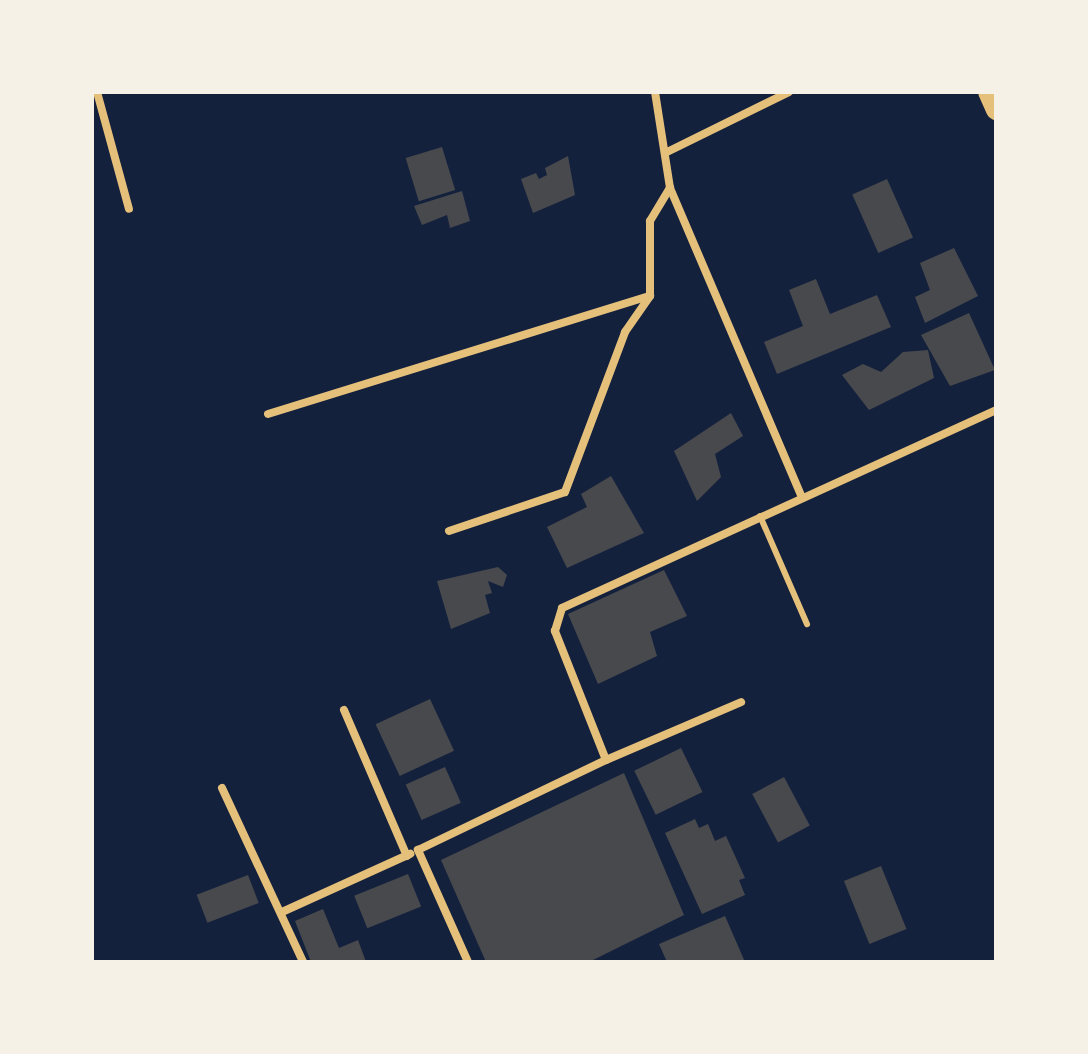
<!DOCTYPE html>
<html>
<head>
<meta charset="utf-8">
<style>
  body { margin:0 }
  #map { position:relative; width:1088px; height:1054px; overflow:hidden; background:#14213d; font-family:Roboto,sans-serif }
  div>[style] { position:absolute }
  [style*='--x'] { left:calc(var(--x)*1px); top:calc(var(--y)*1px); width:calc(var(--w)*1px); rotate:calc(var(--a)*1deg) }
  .building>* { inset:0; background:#48494c; transform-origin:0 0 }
  .service>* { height:6px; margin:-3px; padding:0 3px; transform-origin:3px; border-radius:3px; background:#e5c07b }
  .minor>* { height:8px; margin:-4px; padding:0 4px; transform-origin:4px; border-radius:4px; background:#e5c07b }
  .primary>* { height:20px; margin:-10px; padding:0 10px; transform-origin:10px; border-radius:10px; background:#e5c07b }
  span { translate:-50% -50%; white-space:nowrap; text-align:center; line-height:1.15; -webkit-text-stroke:8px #f6f1e7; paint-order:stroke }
  .frame { position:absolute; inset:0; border:94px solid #f6f1e7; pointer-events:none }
</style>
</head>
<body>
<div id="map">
  <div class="building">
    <i style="left:442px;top:147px;width:45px;height:38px;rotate:73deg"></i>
    <i style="clip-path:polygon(568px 156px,575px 195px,533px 213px,521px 179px,536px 173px,539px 179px,547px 175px,545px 168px)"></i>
    <i style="left:887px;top:179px;width:64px;height:38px;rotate:66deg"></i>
    <i style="clip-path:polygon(462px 191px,470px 221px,450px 228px,447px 215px,422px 225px,414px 206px)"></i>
    <i style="clip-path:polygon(954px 248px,978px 296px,925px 323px,915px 297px,930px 290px,920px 263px)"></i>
    <i style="clip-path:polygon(816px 279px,830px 314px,877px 295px,891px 327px,777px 374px,764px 342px,803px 326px,789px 290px)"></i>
    <i style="clip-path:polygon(969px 313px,995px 370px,950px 386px,921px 335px)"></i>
    <i style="clip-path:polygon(928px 350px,934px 378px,869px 410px,842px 375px,863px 364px,881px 372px,903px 352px)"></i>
    <i style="clip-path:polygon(731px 413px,743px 436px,715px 454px,721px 477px,697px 501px,674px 451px)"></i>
    <i style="clip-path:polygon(611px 476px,644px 533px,567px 568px,547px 527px,587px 507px,581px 494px)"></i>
    <i style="clip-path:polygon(498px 567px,507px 575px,503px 587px,488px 581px,492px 593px,485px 595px,490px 613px,451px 629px,437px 581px)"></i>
    <i style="clip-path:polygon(664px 570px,687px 616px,650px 632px,657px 656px,598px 684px,568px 614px)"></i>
    <i style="left:430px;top:699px;width:57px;height:60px;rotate:65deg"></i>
    <i style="left:681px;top:748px;width:49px;height:52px;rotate:64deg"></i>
    <i style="left:445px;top:767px;width:39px;height:43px;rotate:66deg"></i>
    <i style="clip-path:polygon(624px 773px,684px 915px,589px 962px,486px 962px,441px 860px)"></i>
    <i style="left:784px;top:777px;width:55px;height:36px;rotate:62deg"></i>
    <i style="clip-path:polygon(695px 819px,699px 828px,708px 824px,715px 841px,726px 836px,745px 878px,739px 880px,745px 895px,702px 914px,665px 833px)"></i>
    <i style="left:881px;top:866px;width:68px;height:40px;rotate:68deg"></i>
    <i style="left:408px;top:874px;width:35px;height:58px;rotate:68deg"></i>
    <i style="left:248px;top:875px;width:30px;height:55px;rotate:69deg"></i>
    <i style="clip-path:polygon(323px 909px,339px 948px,358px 940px,366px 962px,311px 962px,295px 921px)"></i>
    <i style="clip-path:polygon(725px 916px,745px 962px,667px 962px,659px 944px)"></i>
  </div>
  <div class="service">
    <i style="--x:760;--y:516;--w:118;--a:66.5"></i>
  </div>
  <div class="minor">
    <i style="--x:97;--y:92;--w:121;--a:74.7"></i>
    <i style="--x:655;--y:92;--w:97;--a:81.1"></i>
    <i style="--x:670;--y:188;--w:337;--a:66.9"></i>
    <i style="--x:665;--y:153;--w:138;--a:-26.2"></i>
    <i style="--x:268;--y:414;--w:399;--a:-17.2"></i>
    <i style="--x:449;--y:531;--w:122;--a:-18.6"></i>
    <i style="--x:565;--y:492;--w:171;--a:-69.4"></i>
    <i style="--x:625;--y:332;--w:44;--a:-55.2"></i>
    <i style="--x:650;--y:296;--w:75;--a:-90"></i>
    <i style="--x:650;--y:221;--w:39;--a:-59"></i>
    <i style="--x:344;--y:710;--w:159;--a:66.7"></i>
    <i style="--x:606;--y:760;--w:147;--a:-23.2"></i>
    <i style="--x:222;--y:788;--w:192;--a:65"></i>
    <i style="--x:282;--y:912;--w:141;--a:-24.4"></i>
    <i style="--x:468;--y:962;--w:123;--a:-114.1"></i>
    <i style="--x:418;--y:850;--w:208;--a:-25.6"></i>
    <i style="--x:606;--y:760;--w:139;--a:-111.6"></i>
    <i style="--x:555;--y:631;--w:24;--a:-73"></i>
    <i style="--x:562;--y:608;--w:477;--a:-24.5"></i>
  </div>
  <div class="primary">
    <i style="--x:988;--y:92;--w:20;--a:66"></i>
  </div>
  <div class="frame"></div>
</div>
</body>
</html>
